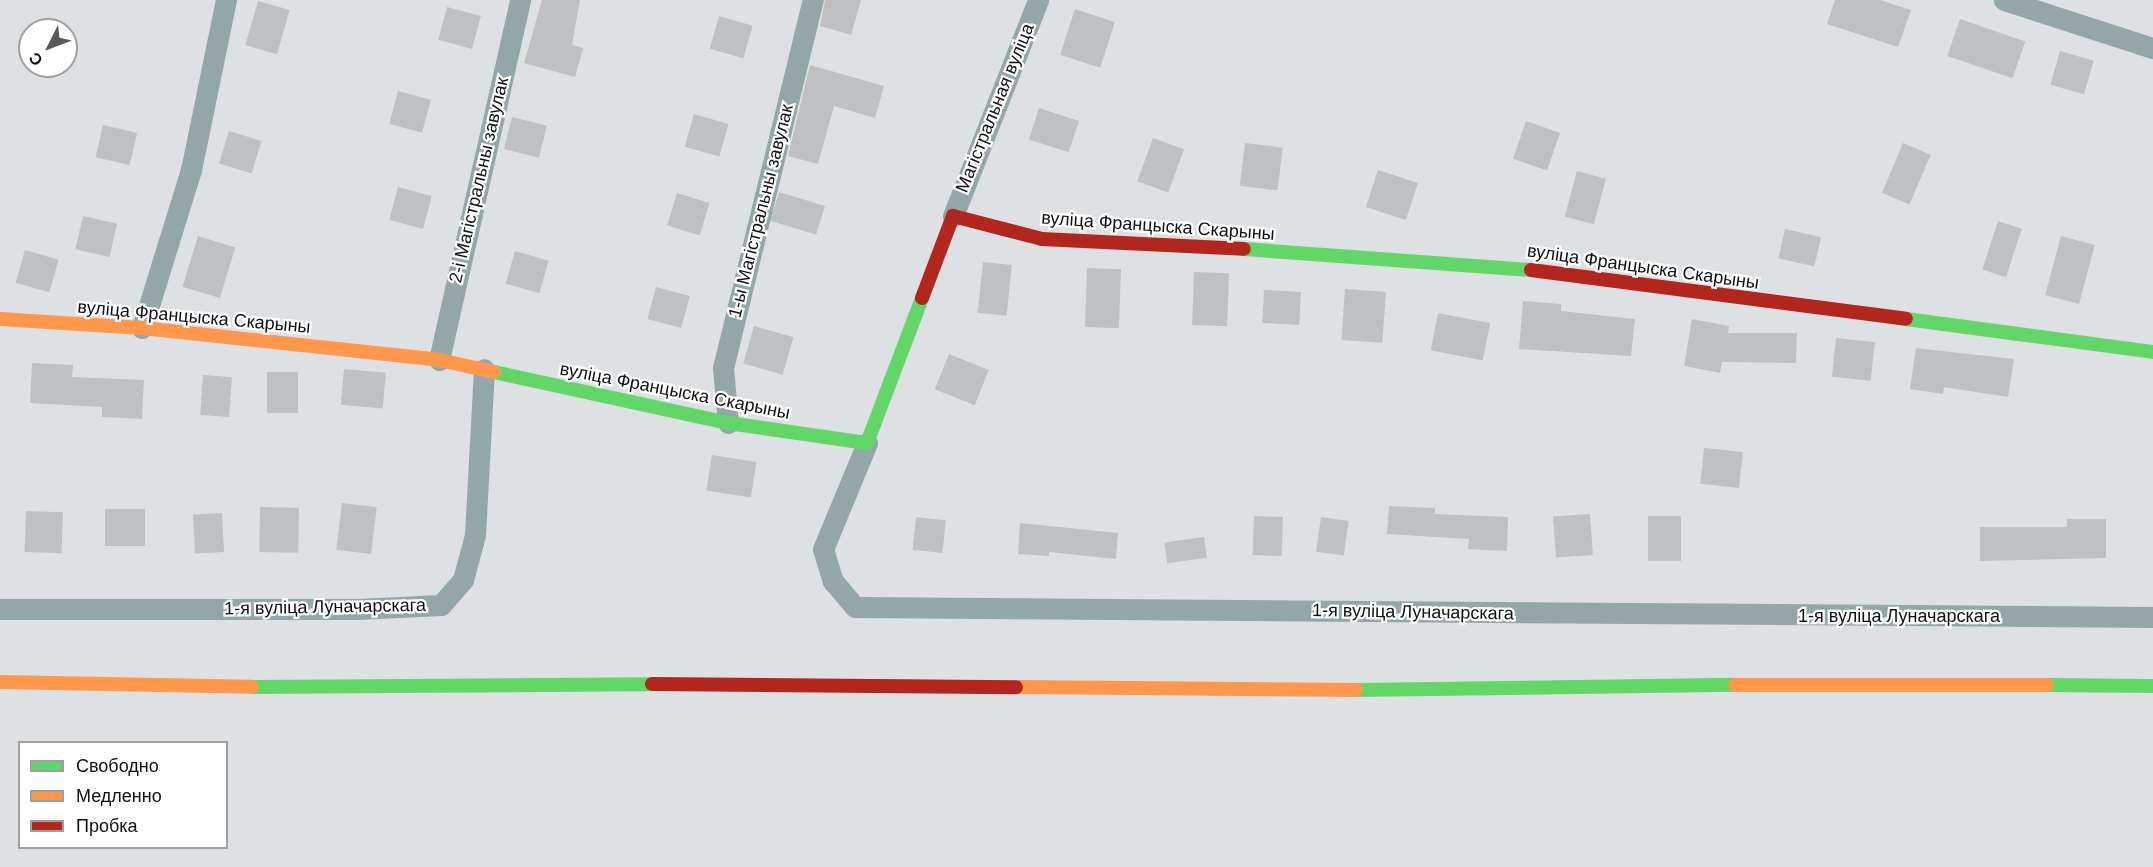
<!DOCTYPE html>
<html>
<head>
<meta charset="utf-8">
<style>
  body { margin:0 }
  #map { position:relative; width:2153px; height:867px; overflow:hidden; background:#dee1e3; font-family:Arial,sans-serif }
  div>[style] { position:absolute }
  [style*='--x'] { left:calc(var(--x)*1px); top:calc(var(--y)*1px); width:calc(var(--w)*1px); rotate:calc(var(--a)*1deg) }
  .building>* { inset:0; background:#bec0c1; transform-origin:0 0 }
  .street>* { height:21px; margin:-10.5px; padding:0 10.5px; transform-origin:10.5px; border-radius:10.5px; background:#93a6a8 }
  .fast>* { height:14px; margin:-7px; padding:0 7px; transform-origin:7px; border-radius:7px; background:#63d668 }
  .slow>* { height:14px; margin:-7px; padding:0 7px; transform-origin:7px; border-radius:7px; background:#ff974d }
  .jam>* { height:14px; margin:-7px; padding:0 7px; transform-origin:7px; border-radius:7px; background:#b3261e }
  span { translate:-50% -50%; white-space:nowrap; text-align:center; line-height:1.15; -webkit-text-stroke:4.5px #fff; paint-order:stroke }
  .street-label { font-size:18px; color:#0f1011 }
  .legend { position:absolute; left:18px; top:741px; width:210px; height:108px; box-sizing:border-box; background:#fff; border:2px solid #9f9fa0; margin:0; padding:8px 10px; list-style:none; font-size:18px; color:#0f1011 }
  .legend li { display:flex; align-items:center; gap:12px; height:30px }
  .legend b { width:30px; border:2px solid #9f9fa0 }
  .north { position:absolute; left:18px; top:18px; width:60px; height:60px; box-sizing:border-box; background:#fff; border:2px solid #9f9fa0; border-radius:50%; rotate:228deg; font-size:16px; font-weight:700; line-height:24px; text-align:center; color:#0f1011 }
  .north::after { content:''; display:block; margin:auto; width:21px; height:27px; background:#57595a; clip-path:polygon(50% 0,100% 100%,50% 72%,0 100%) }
</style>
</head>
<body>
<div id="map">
  <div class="building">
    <i style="clip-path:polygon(542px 0,580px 0,572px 45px,583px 48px,575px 77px,524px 63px)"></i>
    <i style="clip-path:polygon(825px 0,861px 0,851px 35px,820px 26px)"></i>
    <i style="clip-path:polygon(1835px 0,1880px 0,1911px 10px,1898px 47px,1827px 24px)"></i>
    <i style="left:258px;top:1px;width:33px;height:46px;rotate:16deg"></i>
    <i style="left:447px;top:7px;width:35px;height:34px;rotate:15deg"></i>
    <i style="left:1075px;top:9px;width:42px;height:48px;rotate:18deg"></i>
    <i style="left:719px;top:16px;width:35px;height:34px;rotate:16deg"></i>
    <i style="left:1960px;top:19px;width:69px;height:39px;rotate:19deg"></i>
    <i style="left:2060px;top:51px;width:35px;height:35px;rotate:16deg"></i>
    <i style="clip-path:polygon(810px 65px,884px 86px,875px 118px,834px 106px,818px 164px,788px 156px)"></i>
    <i style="left:398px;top:91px;width:34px;height:34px;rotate:15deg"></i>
    <i style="left:1039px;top:108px;width:42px;height:33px;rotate:18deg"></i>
    <i style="left:694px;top:114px;width:36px;height:34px;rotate:16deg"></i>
    <i style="left:512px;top:117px;width:36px;height:33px;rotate:14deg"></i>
    <i style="left:1526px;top:121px;width:36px;height:40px;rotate:19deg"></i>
    <i style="left:103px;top:125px;width:35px;height:33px;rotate:13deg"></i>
    <i style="left:229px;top:131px;width:34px;height:34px;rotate:17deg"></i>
    <i style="left:1153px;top:138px;width:33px;height:46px;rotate:20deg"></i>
    <i style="left:1245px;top:143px;width:38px;height:43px;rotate:7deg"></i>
    <i style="left:1903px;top:143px;width:30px;height:54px;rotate:23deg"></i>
    <i style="left:1378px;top:170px;width:42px;height:39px;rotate:18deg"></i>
    <i style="left:1577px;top:171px;width:30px;height:47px;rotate:15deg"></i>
    <i style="left:398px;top:187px;width:35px;height:34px;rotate:15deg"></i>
    <i style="left:779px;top:192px;width:48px;height:30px;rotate:17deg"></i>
    <i style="left:677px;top:193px;width:34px;height:34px;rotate:17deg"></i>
    <i style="left:83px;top:216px;width:35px;height:34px;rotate:13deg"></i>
    <i style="left:1998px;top:221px;width:25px;height:51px;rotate:18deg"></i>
    <i style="left:1785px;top:229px;width:37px;height:30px;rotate:13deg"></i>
    <i style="left:198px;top:236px;width:39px;height:53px;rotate:17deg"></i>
    <i style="left:2061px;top:236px;width:35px;height:61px;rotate:15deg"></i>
    <i style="left:25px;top:250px;width:35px;height:34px;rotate:16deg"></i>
    <i style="left:515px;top:251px;width:35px;height:34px;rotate:16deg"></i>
    <i style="left:983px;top:262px;width:29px;height:51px;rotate:6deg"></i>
    <i style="left:1087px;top:268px;width:34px;height:59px;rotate:2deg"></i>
    <i style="left:1194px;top:272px;width:35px;height:53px;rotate:2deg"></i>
    <i style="left:656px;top:287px;width:35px;height:33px;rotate:15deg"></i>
    <i style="left:1345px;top:289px;width:41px;height:51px;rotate:4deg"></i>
    <i style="left:1264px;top:290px;width:37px;height:33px;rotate:3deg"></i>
    <i style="clip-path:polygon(1523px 301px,1561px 304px,1561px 311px,1635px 319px,1631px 356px,1519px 349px)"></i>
    <i style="left:1438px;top:313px;width:53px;height:38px;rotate:11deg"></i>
    <i style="clip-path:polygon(1692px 319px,1729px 326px,1728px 333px,1797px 333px,1796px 363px,1722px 362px,1720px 373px,1684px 366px)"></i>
    <i style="left:754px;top:326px;width:41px;height:39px;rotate:16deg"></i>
    <i style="left:1836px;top:338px;width:39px;height:39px;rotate:6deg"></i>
    <i style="clip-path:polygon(1916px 348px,2014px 359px,2008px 397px,1944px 387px,1943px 394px,1910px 389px)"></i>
    <i style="left:949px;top:354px;width:43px;height:38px;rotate:22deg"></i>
    <i style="clip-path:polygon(32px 363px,73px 365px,72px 377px,144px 380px,142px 419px,102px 417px,102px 407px,30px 403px)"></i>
    <i style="left:344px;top:369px;width:42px;height:36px;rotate:5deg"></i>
    <i style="left:267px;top:372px;width:31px;height:41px"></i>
    <i style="left:203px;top:375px;width:29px;height:40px;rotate:4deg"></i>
    <i style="left:1704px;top:448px;width:39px;height:36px;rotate:6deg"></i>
    <i style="left:712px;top:455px;width:45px;height:36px;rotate:9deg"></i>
    <i style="left:342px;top:503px;width:35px;height:47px;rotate:7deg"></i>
    <i style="clip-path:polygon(1389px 506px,1435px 508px,1435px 514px,1508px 517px,1507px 551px,1468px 549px,1469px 539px,1387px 534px)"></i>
    <i style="left:260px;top:507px;width:39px;height:45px;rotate:1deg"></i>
    <i style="left:105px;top:509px;width:40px;height:37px"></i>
    <i style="left:26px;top:511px;width:37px;height:41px;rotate:2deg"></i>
    <i style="left:222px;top:513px;width:39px;height:29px;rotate:87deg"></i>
    <i style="left:1590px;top:514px;width:41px;height:37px;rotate:86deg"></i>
    <i style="left:1254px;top:516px;width:29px;height:39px;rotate:2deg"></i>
    <i style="left:1648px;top:516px;width:33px;height:45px"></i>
    <i style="left:916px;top:517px;width:30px;height:33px;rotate:6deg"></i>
    <i style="left:1321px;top:517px;width:28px;height:35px;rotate:8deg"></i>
    <i style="clip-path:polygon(2067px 519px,2106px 519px,2106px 558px,1980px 561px,1980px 527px,2067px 527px)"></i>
    <i style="clip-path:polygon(1020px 523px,1118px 533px,1116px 559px,1049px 552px,1049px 556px,1018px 554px)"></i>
    <i style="left:1204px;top:537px;width:21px;height:40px;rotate:82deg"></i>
  </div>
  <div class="street">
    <i style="--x:2004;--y:0;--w:157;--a:17.9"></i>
    <i style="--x:953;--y:216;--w:232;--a:-68.5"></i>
    <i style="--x:142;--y:328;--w:165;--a:-72.8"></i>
    <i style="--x:191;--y:170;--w:174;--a:-78.4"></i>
    <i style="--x:439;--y:360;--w:369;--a:-77.3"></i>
    <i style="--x:728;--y:423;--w:55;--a:-95.2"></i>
    <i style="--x:723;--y:368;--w:379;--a:-76.3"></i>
    <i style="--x:867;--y:443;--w:115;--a:112.5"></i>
    <i style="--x:823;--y:549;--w:34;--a:73"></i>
    <i style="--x:833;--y:581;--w:34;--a:50"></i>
    <i style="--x:855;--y:607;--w:1298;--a:0.44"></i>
    <i style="--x:0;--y:609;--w:357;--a:0"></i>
    <i style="--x:357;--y:609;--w:84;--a:-2.7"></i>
    <i style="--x:441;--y:605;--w:33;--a:-49"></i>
    <i style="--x:463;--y:580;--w:47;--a:-75.1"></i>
    <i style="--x:475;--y:535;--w:166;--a:-86.9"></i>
  </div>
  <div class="fast">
    <i style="--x:1244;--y:249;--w:288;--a:4.2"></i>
    <i style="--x:1906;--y:319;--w:249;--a:7.6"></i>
    <i style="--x:494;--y:372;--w:239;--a:12.3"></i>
    <i style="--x:728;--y:423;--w:140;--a:8.2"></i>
    <i style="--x:867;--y:443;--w:155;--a:-69.2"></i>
    <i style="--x:2047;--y:685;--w:106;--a:0.5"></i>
    <i style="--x:252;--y:687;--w:400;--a:-0.4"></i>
    <i style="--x:1356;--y:690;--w:379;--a:-0.8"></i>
  </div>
  <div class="slow">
    <i style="--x:0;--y:319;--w:142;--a:3.6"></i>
    <i style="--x:142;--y:328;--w:299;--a:6.1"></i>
    <i style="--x:439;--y:360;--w:56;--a:12.3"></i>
    <i style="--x:0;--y:682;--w:252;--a:1.1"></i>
    <i style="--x:1735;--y:685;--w:312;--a:0"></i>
    <i style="--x:1016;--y:687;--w:340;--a:0.5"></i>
  </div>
  <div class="jam">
    <i style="--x:1531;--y:270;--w:378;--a:7.4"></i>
    <i style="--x:922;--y:298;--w:88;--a:-69.3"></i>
    <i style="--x:953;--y:216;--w:92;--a:14.5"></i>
    <i style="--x:1042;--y:239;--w:202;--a:2.8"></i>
    <i style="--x:652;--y:684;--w:364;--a:0.5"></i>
  </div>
  <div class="street-label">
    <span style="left:995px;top:108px;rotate:-68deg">Магістральная вуліца</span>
    <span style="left:479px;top:180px;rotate:-77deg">2-і Магістральны завулак</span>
    <span style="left:761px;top:211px;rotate:-76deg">1-ы Магістральны завулак</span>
    <span style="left:1158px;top:226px;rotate:4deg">вуліца Францыска Скарыны</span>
    <span style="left:1643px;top:267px;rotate:8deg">вуліца Францыска Скарыны</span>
    <span style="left:194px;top:317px;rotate:5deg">вуліца Францыска Скарыны</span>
    <span style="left:675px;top:391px;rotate:11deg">вуліца Францыска Скарыны</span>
    <span style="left:325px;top:607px;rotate:-1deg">1-я вуліца Луначарскага</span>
    <span style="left:1413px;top:612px;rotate:1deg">1-я вуліца Луначарскага</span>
    <span style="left:1899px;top:616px">1-я вуліца Луначарскага</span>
  </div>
  <ul class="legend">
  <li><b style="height:8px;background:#63d668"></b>Свободно</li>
  <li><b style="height:8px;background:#ff974d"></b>Медленно</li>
  <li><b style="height:8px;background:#b3261e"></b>Пробка</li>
  </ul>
  <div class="north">С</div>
</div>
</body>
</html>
